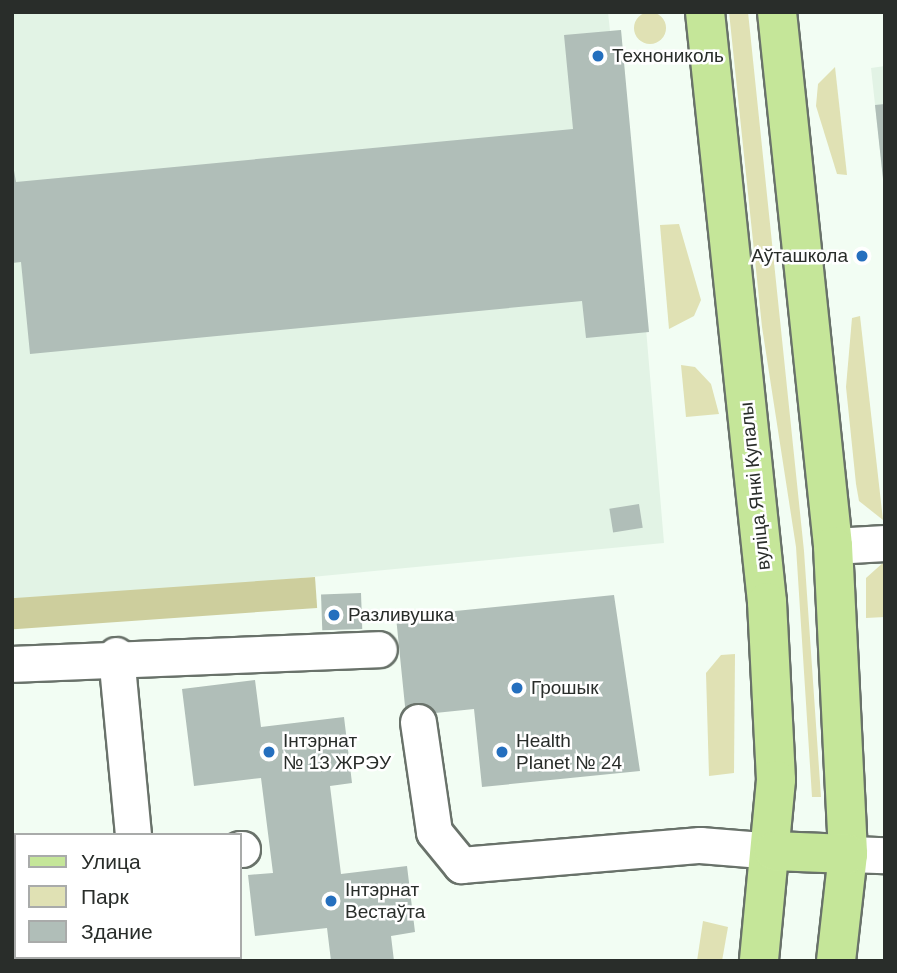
<!DOCTYPE html>
<html>
<head>
<meta charset="utf-8">
<style>
  body { margin:0 }
  #map { position:relative; width:897px; height:973px; overflow:hidden; background:#f2fdf3; font-family:Arial,sans-serif }
  div>[style] { position:absolute }
  [style*='--x'] { left:calc(var(--x)*1px); top:calc(var(--y)*1px); width:calc(var(--w)*1px); rotate:calc(var(--a)*1deg) }
  .built>* { inset:0; background:#e2f3e5 }
  .green>* { inset:0; background:#e0e1b4 }
  .round { border-radius:50% }
  .forest>* { inset:0; background:#cdce9d; transform-origin:0 0 }
  .building>* { inset:0; background:#b0beb8; transform-origin:0 0 }
  .roads { filter:drop-shadow(2px 0 #69726a) drop-shadow(-2px 0 #69726a) drop-shadow(0 2px #69726a) drop-shadow(0 -2px #69726a) }
  .minor>* { height:35px; margin:-17.5px; padding:0 17.5px; transform-origin:17.5px; border-radius:17.5px; background:#fff }
  .major>* { height:38px; margin:-19px; padding:0 19px; transform-origin:19px; border-radius:19px; background:#c5e699 }
  .dots>* { width:19px; height:19px; translate:-50% -50%; box-sizing:border-box; border:4px solid #fff; border-radius:50% }
  span { translate:-50% -50%; white-space:nowrap; text-align:center; line-height:1.15; -webkit-text-stroke:5px #fff; paint-order:stroke }
  .poi-label { font-size:19px; color:#292d2a }
  .left { translate:0 -50%; text-align:left }
  .right { translate:-100% -50%; text-align:right }
  .street-label { font-size:19px; color:#292d2a }
  .frame { position:absolute; inset:0; border:14px solid #292d2a; pointer-events:none }
  .legend { position:absolute; left:14px; top:833px; width:228px; height:126px; box-sizing:border-box; background:#fff; border:2px solid #a9abaa; margin:0; padding:9px 12px; list-style:none; font-size:21px; color:#292d2a }
  .legend li { display:flex; align-items:center; gap:14px; height:35px }
  .legend b { width:35px; border:2px solid #a9abaa }
</style>
</head>
<body>
<div id="map">
  <div class="built">
    <i style="clip-path:polygon(12px 12px,608px 12px,610px 31px,621px 30px,664px 543px,12px 606px)"></i>
    <i style="clip-path:polygon(885px 66px,885px 195px,871px 68px)"></i>
  </div>
  <div class="green">
    <i class="round" style="left:634px;top:12px;width:32px;height:32px"></i>
    <i style="clip-path:polygon(729px 12px,748px 12px,804px 551px,821px 797px,812px 797px,796px 547px,762px 327px)"></i>
    <i style="clip-path:polygon(835px 67px,847px 175px,837px 174px,816px 106px,818px 84px)"></i>
    <i style="clip-path:polygon(679px 224px,701px 300px,694px 316px,669px 329px,660px 225px)"></i>
    <i style="clip-path:polygon(860px 316px,883px 520px,859px 501px,856px 484px,846px 387px,852px 318px)"></i>
    <i style="clip-path:polygon(681px 365px,695px 367px,711px 384px,719px 414px,686px 417px)"></i>
    <i style="clip-path:polygon(885px 561px,885px 617px,866px 618px,866px 578px)"></i>
    <i style="clip-path:polygon(735px 654px,734px 773px,709px 776px,706px 673px,721px 655px)"></i>
    <i style="clip-path:polygon(703px 921px,728px 927px,722px 961px,697px 961px)"></i>
  </div>
  <div class="forest">
    <i style="left:315px;top:577px;width:31px;height:304px;rotate:86deg"></i>
  </div>
  <div class="building">
    <i style="clip-path:polygon(621px 30px,649px 332px,586px 338px,582px 301px,30px 354px,21px 262px,12px 263px,12px 159px,16px 182px,573px 129px,564px 35px)"></i>
    <i style="clip-path:polygon(885px 104px,885px 179px,883px 179px,875px 105px)"></i>
    <i style="left:639px;top:504px;width:24px;height:30px;rotate:81deg"></i>
    <i style="left:361px;top:593px;width:36px;height:40px;rotate:88deg"></i>
    <i style="clip-path:polygon(614px 595px,640px 771px,482px 787px,474px 709px,406px 716px,396px 617px)"></i>
    <i style="clip-path:polygon(255px 680px,261px 727px,344px 717px,352px 783px,330px 786px,341px 874px,407px 866px,415px 932px,391px 936px,394px 961px,331px 961px,327px 928px,255px 936px,248px 875px,273px 873px,261px 778px,194px 786px,182px 689px)"></i>
    <i style="clip-path:polygon(16px 902px,16px 957px,56px 961px,12px 961px)"></i>
  </div>
  <div class="roads">
    <div class="minor">
      <i style="--x:833;--y:546;--w:52;--a:-3.3"></i>
      <i style="--x:116;--y:655;--w:181;--a:84.6"></i>
      <i style="--x:12;--y:664;--w:367;--a:-2.3"></i>
      <i style="--x:418;--y:722;--w:111;--a:81.7"></i>
      <i style="--x:434;--y:832;--w:43;--a:50.7"></i>
      <i style="--x:461;--y:865;--w:240;--a:-4.8"></i>
      <i style="--x:700;--y:845;--w:74;--a:4.6"></i>
      <i style="--x:240;--y:849;--w:2;--a:0"></i>
      <i style="--x:848;--y:854;--w:37;--a:2"></i>
      <i style="--x:12;--y:870;--w:4;--a:0"></i>
      <i style="--x:219;--y:957;--w:4;--a:63"></i>
    </div>
    <div class="major">
      <i style="--x:705;--y:12;--w:593;--a:84"></i>
      <i style="--x:767;--y:602;--w:178;--a:87.1"></i>
      <i style="--x:776;--y:780;--w:182;--a:95.4"></i>
      <i style="--x:777;--y:12;--w:537;--a:84.01"></i>
      <i style="--x:833;--y:546;--w:308;--a:87.2"></i>
      <i style="--x:848;--y:854;--w:108;--a:96.4"></i>
      <i style="--x:774;--y:851;--w:74;--a:2.3"></i>
    </div>
  </div>
  <div class="dots">
    <i style="left:598px;top:56px;background:#246fbe"></i>
    <i style="left:862px;top:256px;background:#246fbe"></i>
    <i style="left:334px;top:615px;background:#246fbe"></i>
    <i style="left:517px;top:688px;background:#246fbe"></i>
    <i style="left:269px;top:752px;background:#246fbe"></i>
    <i style="left:502px;top:752px;background:#246fbe"></i>
    <i style="left:331px;top:901px;background:#246fbe"></i>
  </div>
  <div class="poi-label">
    <span class="left" style="left:612px;top:56px">Технониколь</span>
    <span class="right" style="left:848px;top:256px">Аўташкола</span>
    <span class="left" style="left:348px;top:615px">Разливушка</span>
    <span class="left" style="left:531px;top:688px">Грошык</span>
    <span class="left" style="left:283px;top:752px">Інтэрнат<br>№ 13 ЖРЭУ</span>
    <span class="left" style="left:516px;top:752px">Health<br>Planet № 24</span>
    <span class="left" style="left:345px;top:901px">Інтэрнат<br>Вестаўта</span>
  </div>
  <div class="street-label">
    <span style="left:755px;top:486px;rotate:-96deg">вуліца Янкі Купалы</span>
  </div>
  <div class="frame"></div>
  <ul class="legend">
  <li><b style="height:9px;background:#c5e699"></b>Улица</li>
  <li><b style="height:19px;background:#e0e1b4"></b>Парк</li>
  <li><b style="height:19px;background:#b0beb8"></b>Здание</li>
  </ul>
</div>
</body>
</html>
